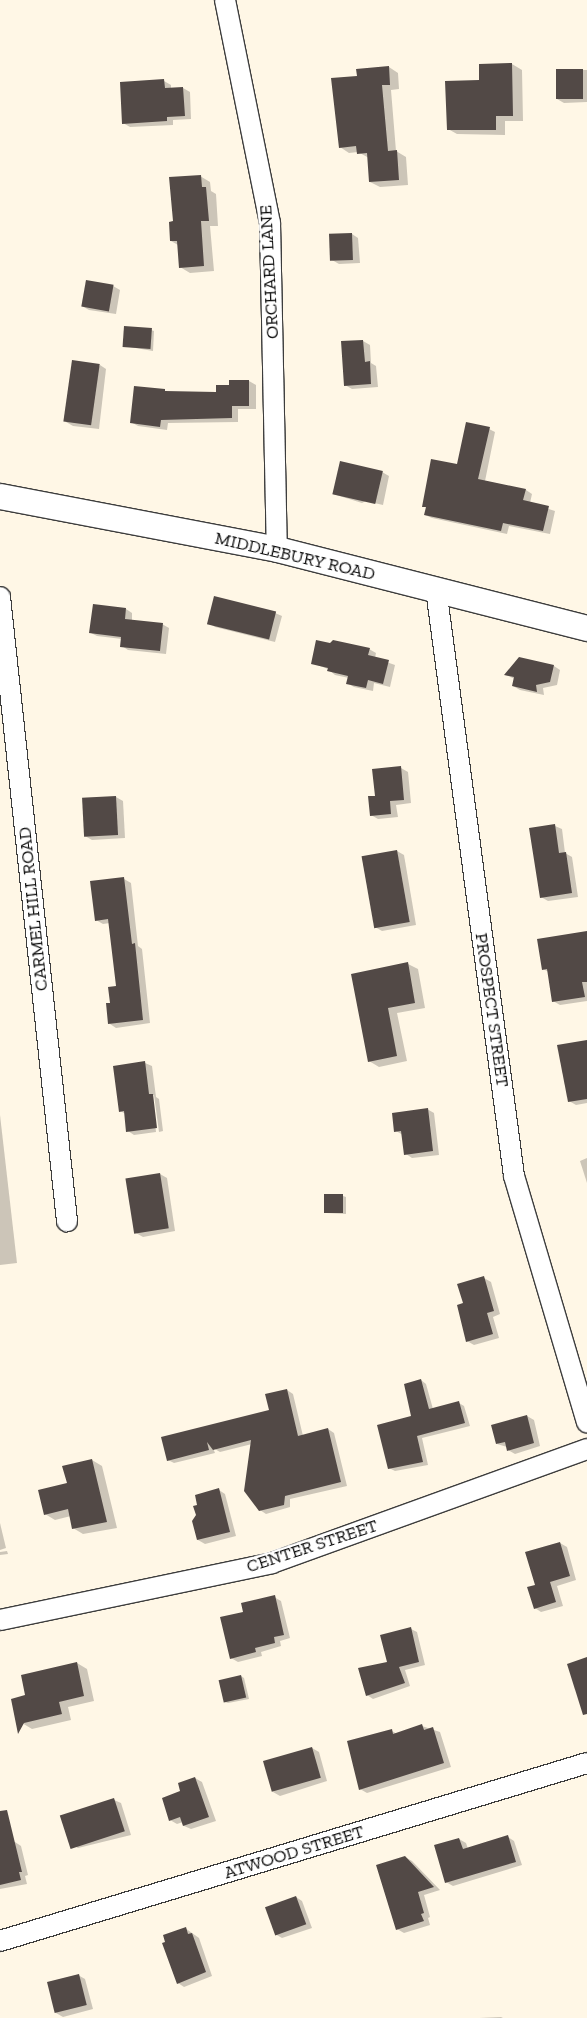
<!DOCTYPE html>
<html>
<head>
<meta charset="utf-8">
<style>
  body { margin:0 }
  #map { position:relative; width:587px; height:2018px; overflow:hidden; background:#fff7e6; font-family:"Zilla Slab",serif }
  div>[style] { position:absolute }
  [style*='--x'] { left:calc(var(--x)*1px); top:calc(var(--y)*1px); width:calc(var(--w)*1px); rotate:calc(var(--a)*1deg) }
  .shadow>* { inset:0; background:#0003 }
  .building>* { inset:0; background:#524946; transform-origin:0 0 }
  .roads { filter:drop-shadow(1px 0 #3d3d3d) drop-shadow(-1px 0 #3d3d3d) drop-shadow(0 1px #3d3d3d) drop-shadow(0 -1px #3d3d3d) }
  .minor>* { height:20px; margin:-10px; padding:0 10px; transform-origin:10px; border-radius:10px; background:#fff }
  .tertiary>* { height:25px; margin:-12.5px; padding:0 12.5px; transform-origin:12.5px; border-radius:12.5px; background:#fff }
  span { translate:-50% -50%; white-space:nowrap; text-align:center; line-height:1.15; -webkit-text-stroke:5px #fff; paint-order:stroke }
  .street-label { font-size:18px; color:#0a0a0a }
</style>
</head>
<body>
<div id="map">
  <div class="shadow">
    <i style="clip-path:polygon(512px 64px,522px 70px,523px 121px,505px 121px,505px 135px,457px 134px,448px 129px,481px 81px)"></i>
    <i style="clip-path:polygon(389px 67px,398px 73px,399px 89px,391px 90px,396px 151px,406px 157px,408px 185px,380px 187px,370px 182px,369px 158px,358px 152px,349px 153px,340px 147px,358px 77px)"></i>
    <i style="clip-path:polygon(557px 70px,587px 70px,587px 102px,564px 103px,557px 99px)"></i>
    <i style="clip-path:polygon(164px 81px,171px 85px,171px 89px,183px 88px,190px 92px,191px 119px,173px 120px,173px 125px,130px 127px,123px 123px)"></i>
    <i style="clip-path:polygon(200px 176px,210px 182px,211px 191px,216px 194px,218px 226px,210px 226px,214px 271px,190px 273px,180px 267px,178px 245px,171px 241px,174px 223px)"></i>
    <i style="clip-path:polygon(352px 234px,358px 238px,360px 263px,339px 264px,332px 260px)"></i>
    <i style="clip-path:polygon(113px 286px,120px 290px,116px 314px,89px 310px,82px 306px)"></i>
    <i style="clip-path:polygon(151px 330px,154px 331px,153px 351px,124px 346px)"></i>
    <i style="clip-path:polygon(363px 341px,370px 345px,371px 363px,376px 366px,378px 387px,352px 389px,345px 385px)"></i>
    <i style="clip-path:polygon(100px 365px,106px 369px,99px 429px,73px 426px,66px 422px)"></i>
    <i style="clip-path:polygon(249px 381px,256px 385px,256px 409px,238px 409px,238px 422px,168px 423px,167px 430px,138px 426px,131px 422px,165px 391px,168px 393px,217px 393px)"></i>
    <i style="clip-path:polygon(489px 429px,495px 432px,485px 481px,526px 490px,532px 494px,530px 503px,555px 511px,550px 534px,509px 526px,507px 534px,432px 518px,425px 515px,427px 508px,423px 506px)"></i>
    <i style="clip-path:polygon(382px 472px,389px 476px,383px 505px,366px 501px,362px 503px,333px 494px)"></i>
    <i style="clip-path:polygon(126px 609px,132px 613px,132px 621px,162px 624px,169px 628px,166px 654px,128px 650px,122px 646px,122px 639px,97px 636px,91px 633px)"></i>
    <i style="clip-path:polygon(275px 613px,282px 616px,275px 642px,215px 627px,209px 623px)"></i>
    <i style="clip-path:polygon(331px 644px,369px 649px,376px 653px,375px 658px,395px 665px,390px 687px,374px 683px,373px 691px,354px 687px,347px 683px,349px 678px,335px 675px,328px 669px,312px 663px)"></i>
    <i style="clip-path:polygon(554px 666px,560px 670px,557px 685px,543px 688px,544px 695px,520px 690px,513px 686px,515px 679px,506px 675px)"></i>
    <i style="clip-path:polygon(401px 768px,408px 772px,411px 803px,396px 805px,398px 817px,378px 819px,371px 815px,376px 797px)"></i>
    <i style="clip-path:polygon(116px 797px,123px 801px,125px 838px,92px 840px,85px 836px,83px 798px)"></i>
    <i style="clip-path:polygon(555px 826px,562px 829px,565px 853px,572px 857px,578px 897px,548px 901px,541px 897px)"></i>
    <i style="clip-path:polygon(397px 851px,404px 855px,416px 925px,382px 931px,375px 927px)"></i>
    <i style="clip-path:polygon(124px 879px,131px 883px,138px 946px,142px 949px,150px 1023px,116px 1028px,110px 1024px,118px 987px,110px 923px,103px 924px,96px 920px)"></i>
    <i style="clip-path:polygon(538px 940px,587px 976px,587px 1001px,560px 1005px,553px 1001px,549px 972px,543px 969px)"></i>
    <i style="clip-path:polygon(408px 964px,418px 969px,425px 1008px,397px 1013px,407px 1061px,379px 1067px,369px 1061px,352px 975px)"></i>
    <i style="clip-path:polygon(587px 1041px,587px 1103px,576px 1105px,569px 1101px)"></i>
    <i style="clip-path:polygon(145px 1063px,152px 1066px,156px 1097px,159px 1099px,163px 1131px,159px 1132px,154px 1095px,152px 1095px,156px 1132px,134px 1135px,128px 1131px,126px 1114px,120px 1111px)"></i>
    <i style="clip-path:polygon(427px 1109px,434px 1113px,439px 1155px,412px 1158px,406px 1154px,403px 1135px,396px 1131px)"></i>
    <i style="clip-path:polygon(0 1115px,17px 1263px,0 1265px)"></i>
    <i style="clip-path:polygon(587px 1158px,587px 1183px,580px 1161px)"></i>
    <i style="clip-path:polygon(160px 1174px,167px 1178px,175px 1231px,143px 1237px,136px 1233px)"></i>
    <i style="clip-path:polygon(343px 1196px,346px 1197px,346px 1214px,326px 1213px)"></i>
    <i style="clip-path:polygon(484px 1278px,491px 1282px,500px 1314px,493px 1317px,499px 1338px,474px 1345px,467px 1341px,464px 1303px)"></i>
    <i style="clip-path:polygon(421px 1380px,426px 1384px,433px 1409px,459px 1403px,464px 1406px,470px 1426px,422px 1438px,428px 1465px,395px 1471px,389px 1468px,413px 1417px)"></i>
    <i style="clip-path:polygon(287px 1390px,293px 1394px,303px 1436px,328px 1429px,334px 1433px,347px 1486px,290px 1499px,290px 1507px,266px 1514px,260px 1510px,252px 1444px,220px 1452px,213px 1448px,215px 1453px,174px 1463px,168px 1460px,270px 1411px)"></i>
    <i style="clip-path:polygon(527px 1416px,534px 1420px,540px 1446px,515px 1454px,508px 1450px,507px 1447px,497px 1444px)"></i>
    <i style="clip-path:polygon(92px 1460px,102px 1466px,117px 1528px,83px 1534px,73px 1528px,71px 1516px,55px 1520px,45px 1514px,68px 1484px)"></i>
    <i style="clip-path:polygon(219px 1490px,225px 1494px,236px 1536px,205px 1544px,198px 1540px,197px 1515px,199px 1506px)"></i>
    <i style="clip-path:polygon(0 1523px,6px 1548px,0 1550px)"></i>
    <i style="clip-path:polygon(560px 1543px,567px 1547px,576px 1580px,557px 1586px,563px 1606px,541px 1612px,535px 1608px,537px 1586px)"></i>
    <i style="clip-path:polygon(7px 1551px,8px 1554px,0 1555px,0 1552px)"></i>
    <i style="clip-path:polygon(274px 1597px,281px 1601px,290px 1638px,280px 1641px,281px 1646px,261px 1652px,262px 1656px,238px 1662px,231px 1658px,244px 1612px)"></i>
    <i style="clip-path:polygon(411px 1629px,417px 1632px,425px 1665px,405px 1670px,410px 1686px,373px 1699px,367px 1695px)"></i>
    <i style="clip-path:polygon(77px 1663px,87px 1669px,94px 1701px,68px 1707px,71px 1720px,32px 1729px,22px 1723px,27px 1698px)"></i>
    <i style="clip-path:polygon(241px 1676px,244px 1678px,249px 1699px,228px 1703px,225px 1702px)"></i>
    <i style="clip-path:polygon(422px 1726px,440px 1732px,451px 1767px,367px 1793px,360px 1789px,392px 1731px,397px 1734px)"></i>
    <i style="clip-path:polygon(312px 1748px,319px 1752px,327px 1781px,280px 1796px,273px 1792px)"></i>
    <i style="clip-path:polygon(195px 1778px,202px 1782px,216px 1821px,191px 1829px,184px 1826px,183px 1822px,177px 1824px,170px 1820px,182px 1792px)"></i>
    <i style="clip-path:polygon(114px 1800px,121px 1803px,131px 1835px,78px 1848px,71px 1844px)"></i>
    <i style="clip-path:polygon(508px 1837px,514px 1841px,522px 1865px,453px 1886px,446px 1882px,459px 1839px,466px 1843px,468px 1849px)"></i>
    <i style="clip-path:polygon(15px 1842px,21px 1846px,28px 1875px,25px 1876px,27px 1884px,0 1889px,0 1846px)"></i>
    <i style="clip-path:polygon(405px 1857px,412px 1861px,440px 1890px,424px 1895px,430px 1917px,428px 1918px,430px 1925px,404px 1933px,397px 1929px)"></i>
    <i style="clip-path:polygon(296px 1897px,302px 1901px,312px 1928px,282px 1938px,275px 1934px)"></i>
    <i style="clip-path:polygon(185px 1928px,199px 1938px,212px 1976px,184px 1987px,178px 1983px,167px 1943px)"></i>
    <i style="clip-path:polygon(78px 1975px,85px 1979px,93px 2009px,63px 2017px,56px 2013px)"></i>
    <i style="clip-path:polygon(501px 2017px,503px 2018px,479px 2018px)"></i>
  </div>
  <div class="building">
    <i style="clip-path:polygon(512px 63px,513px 116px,496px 116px,496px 130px,447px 130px,445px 81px,479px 80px,479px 64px)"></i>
    <i style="clip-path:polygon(389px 66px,390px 85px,382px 85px,388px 151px,397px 150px,399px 180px,369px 182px,367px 153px,357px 154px,356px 146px,339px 148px,331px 78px,357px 76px,356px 69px)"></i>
    <i style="left:556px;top:69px;width:27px;height:30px"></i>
    <i style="clip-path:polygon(164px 79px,165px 88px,183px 87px,185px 116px,167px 117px,167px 121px,122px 124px,120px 82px)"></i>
    <i style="clip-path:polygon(201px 175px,202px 187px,206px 187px,209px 221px,201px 221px,204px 266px,179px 268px,177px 241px,170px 241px,169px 222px,173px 221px,169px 177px)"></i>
    <i style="left:352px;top:233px;width:27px;height:23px;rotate:88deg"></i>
    <i style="left:86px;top:280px;width:28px;height:27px;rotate:10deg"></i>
    <i style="left:124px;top:326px;width:28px;height:21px;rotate:4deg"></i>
    <i style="clip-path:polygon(363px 340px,365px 362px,370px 361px,371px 384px,344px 386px,341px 341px)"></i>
    <i style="left:72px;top:360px;width:28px;height:62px;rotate:8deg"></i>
    <i style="clip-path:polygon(229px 380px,249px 380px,249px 406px,232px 406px,232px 418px,161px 420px,160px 427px,130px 423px,134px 386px,165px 389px,165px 391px,216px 392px,216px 385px,229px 385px)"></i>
    <i style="clip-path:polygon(466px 422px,490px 427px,478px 479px,526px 489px,523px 500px,549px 506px,543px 531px,503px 523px,501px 531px,424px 515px,426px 507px,422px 507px,431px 459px,457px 464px)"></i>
    <i style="left:340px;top:461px;width:44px;height:34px;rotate:13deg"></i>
    <i style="left:214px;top:596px;width:64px;height:29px;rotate:14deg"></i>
    <i style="clip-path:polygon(93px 604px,126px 608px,125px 619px,163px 623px,160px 651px,120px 647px,121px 637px,89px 633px)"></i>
    <i style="clip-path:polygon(316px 640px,330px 643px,333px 640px,370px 648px,368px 655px,389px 660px,383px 684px,368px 680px,366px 688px,346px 684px,348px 676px,327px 671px,328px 668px,311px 664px)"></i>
    <i style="clip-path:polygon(519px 657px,554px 665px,550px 682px,536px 685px,537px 692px,512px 686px,514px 677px,504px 675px)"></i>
    <i style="clip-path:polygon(401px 766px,404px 800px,390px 801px,391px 814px,370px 816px,368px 796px,375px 796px,372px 769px)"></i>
    <i style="left:116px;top:796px;width:39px;height:34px;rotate:87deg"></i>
    <i style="clip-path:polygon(555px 824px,559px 853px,566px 852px,572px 893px,540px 898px,529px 828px)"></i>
    <i style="left:397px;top:850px;width:73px;height:36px;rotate:80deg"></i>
    <i style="clip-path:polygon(124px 877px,132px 944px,135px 943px,143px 1020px,108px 1024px,106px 1003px,110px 1003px,108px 987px,116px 986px,108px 919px,95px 921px,90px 881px)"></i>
    <i style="clip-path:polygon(587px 931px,587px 982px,582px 982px,585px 997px,552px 1002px,547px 969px,542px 970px,537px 939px)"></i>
    <i style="clip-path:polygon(408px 962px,415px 1003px,388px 1008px,397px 1056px,368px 1062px,351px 974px)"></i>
    <i style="clip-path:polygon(587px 1040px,587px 1099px,568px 1102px,557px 1045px)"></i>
    <i style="clip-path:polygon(145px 1061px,149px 1094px,153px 1094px,157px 1128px,126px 1132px,124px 1111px,119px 1112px,113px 1066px)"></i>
    <i style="clip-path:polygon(428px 1108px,433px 1151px,404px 1155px,401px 1131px,394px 1132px,392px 1113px)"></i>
    <i style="left:160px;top:1173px;width:56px;height:35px;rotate:81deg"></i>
    <i style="left:343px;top:1194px;width:19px;height:19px;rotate:90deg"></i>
    <i style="clip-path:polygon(484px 1276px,494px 1311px,487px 1313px,493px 1334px,466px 1342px,457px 1305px,463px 1303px,457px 1284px)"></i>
    <i style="clip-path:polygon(421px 1379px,429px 1409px,459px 1401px,465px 1423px,417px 1436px,423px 1462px,388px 1469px,377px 1425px,411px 1416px,404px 1384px)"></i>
    <i style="clip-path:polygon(287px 1389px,298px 1436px,328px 1428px,341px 1482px,285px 1496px,284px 1505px,259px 1511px,244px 1491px,251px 1440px,213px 1450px,207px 1442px,209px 1450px,167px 1461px,161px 1437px,269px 1410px,265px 1394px)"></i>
    <i style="clip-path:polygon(527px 1415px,534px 1443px,507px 1451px,505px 1442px,496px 1444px,491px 1425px)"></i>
    <i style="clip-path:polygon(92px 1459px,107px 1522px,72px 1529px,68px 1509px,44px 1515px,38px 1490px,67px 1483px,62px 1466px)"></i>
    <i style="clip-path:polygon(219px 1488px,230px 1532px,197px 1540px,192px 1521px,196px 1515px,193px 1506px,197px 1505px,195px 1495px)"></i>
    <i style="clip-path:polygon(560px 1542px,570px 1576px,550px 1582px,556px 1602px,534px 1609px,527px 1587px,535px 1585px,525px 1552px)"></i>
    <i style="clip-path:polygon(275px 1595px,284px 1635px,274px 1637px,275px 1643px,255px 1648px,256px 1652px,230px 1659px,220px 1617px,243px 1612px,241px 1603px)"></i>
    <i style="clip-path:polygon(411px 1627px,419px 1662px,399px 1667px,405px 1683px,366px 1696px,358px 1668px,387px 1662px,380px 1635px)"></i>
    <i style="clip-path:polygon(587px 1657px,587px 1714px,583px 1715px,567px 1664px)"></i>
    <i style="clip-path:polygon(77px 1662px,84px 1696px,59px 1702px,62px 1714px,24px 1723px,18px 1734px,11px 1699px,25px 1695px,21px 1675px)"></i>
    <i style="left:241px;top:1675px;width:23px;height:23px;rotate:77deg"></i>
    <i style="clip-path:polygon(422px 1724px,424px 1730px,433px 1727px,444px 1763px,359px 1790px,347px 1741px,392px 1729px,393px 1734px)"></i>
    <i style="left:312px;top:1747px;width:32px;height:51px;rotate:74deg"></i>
    <i style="clip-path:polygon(195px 1777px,209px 1817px,183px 1826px,180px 1817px,169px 1821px,162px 1798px,180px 1791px,178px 1783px)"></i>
    <i style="left:114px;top:1798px;width:35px;height:57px;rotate:72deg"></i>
    <i style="clip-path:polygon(7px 1810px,22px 1872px,19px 1872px,21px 1880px,0 1885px,0 1811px)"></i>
    <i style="clip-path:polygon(508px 1835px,516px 1862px,445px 1883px,434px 1845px,459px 1838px,463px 1849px)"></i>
    <i style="clip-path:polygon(405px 1856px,434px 1887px,418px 1892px,424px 1913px,421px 1914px,424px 1921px,396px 1930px,376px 1865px)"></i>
    <i style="left:296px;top:1896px;width:30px;height:33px;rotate:70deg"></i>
    <i style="clip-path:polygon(186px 1927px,188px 1934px,192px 1933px,206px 1972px,177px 1984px,162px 1943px,165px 1942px,163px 1935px)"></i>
    <i style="left:79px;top:1974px;width:32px;height:33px;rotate:76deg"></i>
  </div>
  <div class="roads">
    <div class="minor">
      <i style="--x:225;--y:0;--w:227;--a:78.6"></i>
      <i style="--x:270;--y:223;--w:326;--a:88.8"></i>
      <i style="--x:436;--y:589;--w:592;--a:82.43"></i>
      <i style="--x:514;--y:1176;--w:257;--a:73.5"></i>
      <i style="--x:0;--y:597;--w:628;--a:83.87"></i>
      <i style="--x:0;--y:1620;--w:278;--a:-11.8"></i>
      <i style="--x:272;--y:1563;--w:335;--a:-19.9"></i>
      <i style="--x:0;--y:1941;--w:613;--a:-16.87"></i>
    </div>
    <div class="tertiary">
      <i style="--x:0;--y:496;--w:282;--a:10.8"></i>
      <i style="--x:277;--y:549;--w:320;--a:14.3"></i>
    </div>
  </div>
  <div class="street-label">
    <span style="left:269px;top:272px;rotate:-93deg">ORCHARD LANE</span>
    <span style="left:295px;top:556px;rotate:13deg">MIDDLEBURY ROAD</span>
    <span style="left:33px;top:909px;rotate:-96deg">CARMEL HILL ROAD</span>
    <span style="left:492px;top:1010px;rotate:82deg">PROSPECT STREET</span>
    <span style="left:312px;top:1546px;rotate:-18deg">CENTER STREET</span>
    <span style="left:294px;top:1852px;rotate:-17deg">ATWOOD STREET</span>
  </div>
</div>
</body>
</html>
